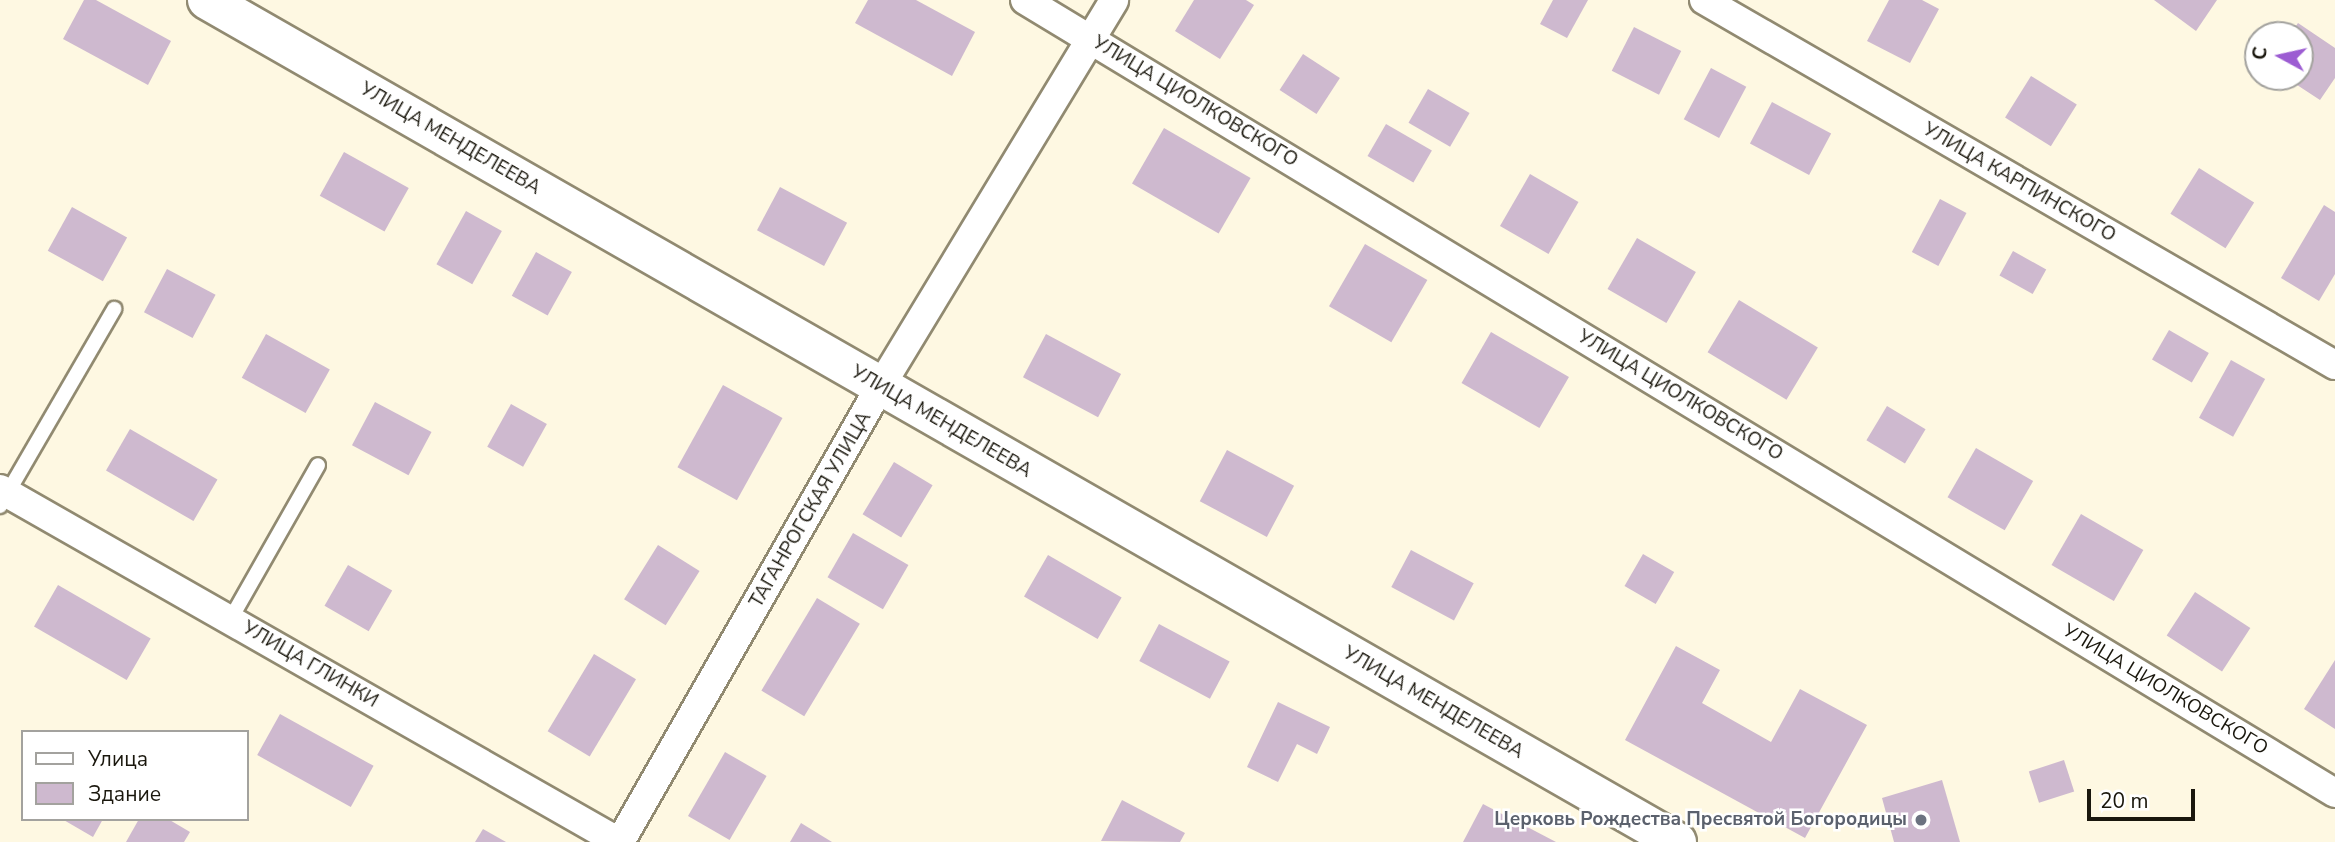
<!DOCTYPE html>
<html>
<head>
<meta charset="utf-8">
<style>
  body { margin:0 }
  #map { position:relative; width:2335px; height:842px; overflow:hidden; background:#fef8e2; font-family:"Nunito Sans",sans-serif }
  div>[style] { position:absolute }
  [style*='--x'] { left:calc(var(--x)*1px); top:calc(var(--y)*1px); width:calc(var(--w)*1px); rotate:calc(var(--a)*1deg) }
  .building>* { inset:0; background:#ceb9cf; transform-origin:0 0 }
  .roads { filter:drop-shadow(2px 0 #918a71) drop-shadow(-2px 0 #918a71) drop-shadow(0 2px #918a71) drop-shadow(0 -2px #918a71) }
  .lane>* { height:14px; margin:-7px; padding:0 7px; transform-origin:7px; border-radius:7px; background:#fff }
  .street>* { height:28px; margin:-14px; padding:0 14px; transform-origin:14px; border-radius:14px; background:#fff }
  .secondary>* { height:38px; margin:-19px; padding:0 19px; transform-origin:19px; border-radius:19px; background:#fff }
  .dots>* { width:19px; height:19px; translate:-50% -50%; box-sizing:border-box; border:4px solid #fff; border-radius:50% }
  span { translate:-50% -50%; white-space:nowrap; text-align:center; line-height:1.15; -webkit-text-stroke:5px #fff; paint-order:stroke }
  .street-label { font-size:19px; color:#1a170d }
  .worship-label { font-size:19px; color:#5b616d; font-weight:700 }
  .right { translate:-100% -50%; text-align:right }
  .legend { position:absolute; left:21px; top:730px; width:228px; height:91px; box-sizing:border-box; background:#fff; border:2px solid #a3a29e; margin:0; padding:9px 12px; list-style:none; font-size:21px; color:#1a170d }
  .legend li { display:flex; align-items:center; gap:14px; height:35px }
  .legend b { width:35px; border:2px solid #a3a29e }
  .north { position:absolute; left:2244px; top:21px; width:70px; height:70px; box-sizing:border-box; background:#fff; border:2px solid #a3a29e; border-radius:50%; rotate:278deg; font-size:19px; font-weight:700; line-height:28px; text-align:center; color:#1a170d }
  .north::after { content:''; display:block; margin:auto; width:24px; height:32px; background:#9c5cd2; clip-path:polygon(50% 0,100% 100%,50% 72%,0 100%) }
  .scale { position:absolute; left:2087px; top:789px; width:108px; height:32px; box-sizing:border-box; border:4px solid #1a170d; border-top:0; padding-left:9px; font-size:21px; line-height:24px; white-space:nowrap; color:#1a170d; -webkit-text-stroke:5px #fff; paint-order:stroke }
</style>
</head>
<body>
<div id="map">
  <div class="building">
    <i style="clip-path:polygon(84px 0,96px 0,171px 41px,148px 85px,63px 39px)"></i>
    <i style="clip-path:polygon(868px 0,916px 0,975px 32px,952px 76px,855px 23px)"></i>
    <i style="clip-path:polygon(1194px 0,1246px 0,1254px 5px,1220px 59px,1175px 31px)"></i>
    <i style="clip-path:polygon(1553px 0,1588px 0,1567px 38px,1540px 24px)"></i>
    <i style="clip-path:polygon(1889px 0,1922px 0,1939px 9px,1910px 63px,1867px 41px)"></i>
    <i style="clip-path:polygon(2154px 0,2217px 0,2196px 31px)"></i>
    <i style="clip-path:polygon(2298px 23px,2335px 48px,2335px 78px,2320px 100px,2285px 77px,2300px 77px,2300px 35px,2290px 35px)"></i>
    <i style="left:1634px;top:27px;width:53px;height:49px;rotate:27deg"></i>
    <i style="left:1303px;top:54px;width:44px;height:43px;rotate:33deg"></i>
    <i style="left:1711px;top:68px;width:40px;height:58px;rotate:28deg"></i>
    <i style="left:2031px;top:76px;width:54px;height:49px;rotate:32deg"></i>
    <i style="left:1428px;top:89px;width:48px;height:39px;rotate:30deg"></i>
    <i style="left:1772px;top:102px;width:67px;height:47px;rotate:28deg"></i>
    <i style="left:1386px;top:124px;width:53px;height:37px;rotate:30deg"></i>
    <i style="left:1164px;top:128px;width:100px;height:64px;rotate:30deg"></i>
    <i style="left:344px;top:152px;width:74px;height:50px;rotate:29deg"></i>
    <i style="left:2199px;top:168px;width:65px;height:54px;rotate:32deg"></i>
    <i style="left:1530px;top:174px;width:56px;height:60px;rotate:30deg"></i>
    <i style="left:780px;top:187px;width:76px;height:49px;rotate:28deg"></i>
    <i style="left:1940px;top:199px;width:30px;height:60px;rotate:28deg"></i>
    <i style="clip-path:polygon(2324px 205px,2335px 212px,2335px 274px,2319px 301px,2281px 278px)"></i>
    <i style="left:72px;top:207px;width:63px;height:50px;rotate:29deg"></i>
    <i style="left:466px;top:211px;width:41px;height:61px;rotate:29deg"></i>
    <i style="left:1637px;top:238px;width:68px;height:59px;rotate:30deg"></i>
    <i style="left:1365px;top:244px;width:72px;height:72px;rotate:30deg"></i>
    <i style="left:2013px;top:251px;width:38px;height:28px;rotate:29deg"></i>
    <i style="left:536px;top:252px;width:41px;height:50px;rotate:29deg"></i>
    <i style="left:167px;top:269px;width:55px;height:49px;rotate:28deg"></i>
    <i style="left:1739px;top:300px;width:92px;height:61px;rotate:31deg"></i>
    <i style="left:2169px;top:330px;width:46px;height:34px;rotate:30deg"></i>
    <i style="left:1491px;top:332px;width:90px;height:59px;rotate:30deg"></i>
    <i style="left:266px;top:334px;width:73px;height:50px;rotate:29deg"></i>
    <i style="left:1046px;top:334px;width:85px;height:49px;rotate:28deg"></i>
    <i style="left:2231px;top:360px;width:39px;height:66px;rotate:29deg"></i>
    <i style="left:723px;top:385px;width:68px;height:94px;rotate:29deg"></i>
    <i style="left:375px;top:402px;width:64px;height:49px;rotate:28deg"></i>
    <i style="left:511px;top:404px;width:41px;height:49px;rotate:29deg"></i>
    <i style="left:1887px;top:406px;width:45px;height:40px;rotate:31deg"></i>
    <i style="left:130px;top:429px;width:101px;height:48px;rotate:30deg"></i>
    <i style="left:1976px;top:448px;width:66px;height:57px;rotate:30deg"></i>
    <i style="left:1227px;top:450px;width:76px;height:58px;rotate:28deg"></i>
    <i style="left:894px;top:462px;width:45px;height:61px;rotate:31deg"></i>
    <i style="left:2081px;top:514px;width:72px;height:59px;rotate:30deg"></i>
    <i style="left:853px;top:533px;width:64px;height:51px;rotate:30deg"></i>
    <i style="left:658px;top:545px;width:49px;height:64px;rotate:32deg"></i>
    <i style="left:1411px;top:550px;width:71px;height:42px;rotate:28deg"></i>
    <i style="left:1643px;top:554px;width:36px;height:37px;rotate:30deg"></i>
    <i style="left:1048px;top:555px;width:85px;height:48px;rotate:30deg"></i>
    <i style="left:348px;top:565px;width:51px;height:47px;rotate:30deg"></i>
    <i style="left:58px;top:585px;width:107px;height:48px;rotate:30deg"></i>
    <i style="left:2195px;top:592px;width:66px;height:52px;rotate:33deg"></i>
    <i style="left:817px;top:598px;width:50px;height:108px;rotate:31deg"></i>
    <i style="left:1159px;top:624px;width:80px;height:42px;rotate:28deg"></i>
    <i style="clip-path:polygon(1676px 646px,1720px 670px,1702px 703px,1771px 742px,1800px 689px,1867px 725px,1805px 838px,1625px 740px)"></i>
    <i style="left:594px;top:654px;width:49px;height:90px;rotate:31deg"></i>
    <i style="clip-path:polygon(2335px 660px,2335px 729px,2304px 709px)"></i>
    <i style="clip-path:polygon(1278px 702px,1330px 727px,1317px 754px,1297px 744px,1278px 782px,1247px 767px)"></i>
    <i style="left:280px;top:714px;width:107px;height:47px;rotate:29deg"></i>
    <i style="left:725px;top:752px;width:48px;height:74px;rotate:30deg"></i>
    <i style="left:2064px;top:760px;width:33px;height:37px;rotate:72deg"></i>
    <i style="clip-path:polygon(1942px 780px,1960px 842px,1894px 842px,1882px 798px)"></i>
    <i style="clip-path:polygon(1122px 800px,1185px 833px,1180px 842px,1101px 841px)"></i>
    <i style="clip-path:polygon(1483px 804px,1556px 842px,1463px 842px)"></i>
    <i style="clip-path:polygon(62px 819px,103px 819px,93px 837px)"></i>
    <i style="clip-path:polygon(139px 819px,168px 819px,190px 832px,184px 842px,126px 842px)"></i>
    <i style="clip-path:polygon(801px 823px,832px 842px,790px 842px)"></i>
    <i style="clip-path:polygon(483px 829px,506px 842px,475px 842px)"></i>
  </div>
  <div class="roads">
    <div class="lane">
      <i style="--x:0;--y:506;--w:228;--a:-59.9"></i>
      <i style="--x:230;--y:620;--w:178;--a:-60.4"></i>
    </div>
    <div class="street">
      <i style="--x:1025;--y:0;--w:1531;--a:31.19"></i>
      <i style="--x:1704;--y:0;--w:729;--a:30.05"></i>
      <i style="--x:0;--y:489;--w:713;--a:29.7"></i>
      <i style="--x:620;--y:842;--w:524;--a:-60.26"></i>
      <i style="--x:880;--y:387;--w:452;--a:-58.8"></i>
    </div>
    <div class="secondary">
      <i style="--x:207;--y:0;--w:1694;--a:29.8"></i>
    </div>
  </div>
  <div class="dots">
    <i style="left:1921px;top:820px;background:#6b7280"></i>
  </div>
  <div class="street-label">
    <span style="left:1195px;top:102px;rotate:31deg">УЛИЦА ЦИОЛКОВСКОГО</span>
    <span style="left:450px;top:139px;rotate:30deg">УЛИЦА МЕНДЕЛЕЕВА</span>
    <span style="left:2019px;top:183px;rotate:30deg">УЛИЦА КАРПИНСКОГО</span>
    <span style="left:1680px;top:396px;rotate:31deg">УЛИЦА ЦИОЛКОВСКОГО</span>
    <span style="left:941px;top:422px;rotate:30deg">УЛИЦА МЕНДЕЛЕЕВА</span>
    <span style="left:811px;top:510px;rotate:-60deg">ТАГАНРОГСКАЯ УЛИЦА</span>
    <span style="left:310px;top:665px;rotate:30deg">УЛИЦА ГЛИНКИ</span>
    <span style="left:2165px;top:690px;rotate:31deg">УЛИЦА ЦИОЛКОВСКОГО</span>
    <span style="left:1433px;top:703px;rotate:30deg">УЛИЦА МЕНДЕЛЕЕВА</span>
  </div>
  <div class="worship-label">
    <span class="right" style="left:1907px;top:820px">Церковь Рождества Пресвятой Богородицы</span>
  </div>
  <ul class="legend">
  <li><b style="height:9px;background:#fff"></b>Улица</li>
  <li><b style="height:19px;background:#ceb9cf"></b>Здание</li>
  </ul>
  <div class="north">С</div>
  <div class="scale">20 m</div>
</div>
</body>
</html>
